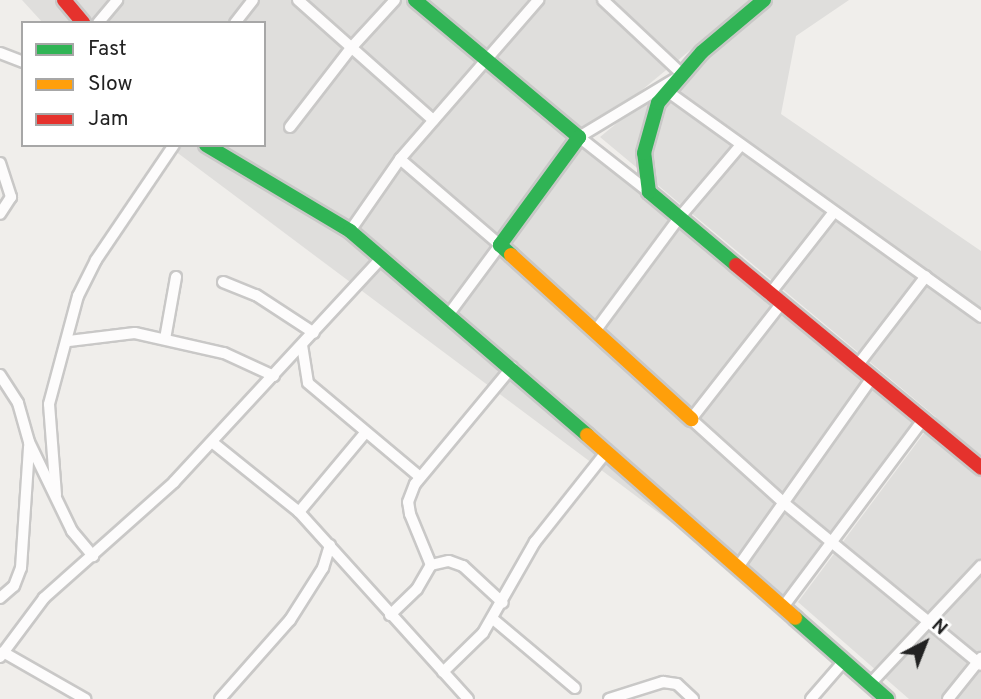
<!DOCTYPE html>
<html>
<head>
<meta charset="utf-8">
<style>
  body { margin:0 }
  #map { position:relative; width:981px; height:699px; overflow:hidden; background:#f0eeeb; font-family:Overpass,sans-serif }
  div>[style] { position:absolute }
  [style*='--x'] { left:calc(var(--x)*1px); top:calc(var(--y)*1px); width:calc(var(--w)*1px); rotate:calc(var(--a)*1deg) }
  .residential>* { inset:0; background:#dfdedc }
  .roads { filter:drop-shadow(2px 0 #c9c8c7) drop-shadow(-2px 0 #c9c8c7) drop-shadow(0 2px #c9c8c7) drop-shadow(0 -2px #c9c8c7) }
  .street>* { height:10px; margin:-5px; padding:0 5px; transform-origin:5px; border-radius:5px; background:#fdfcfc }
  .fast>* { height:14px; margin:-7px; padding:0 7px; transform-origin:7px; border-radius:7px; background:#30b455 }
  .slow>* { height:14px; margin:-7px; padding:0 7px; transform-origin:7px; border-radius:7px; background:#ff9f0a }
  .jam>* { height:14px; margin:-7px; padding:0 7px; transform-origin:7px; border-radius:7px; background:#e5322d }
  span { translate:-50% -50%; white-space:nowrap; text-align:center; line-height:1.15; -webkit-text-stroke:7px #fff; paint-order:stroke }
  .legend { position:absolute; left:21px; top:21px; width:245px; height:126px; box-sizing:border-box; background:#fff; border:2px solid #a7a7a7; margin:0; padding:9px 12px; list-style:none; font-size:21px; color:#222 }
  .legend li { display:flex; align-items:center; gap:14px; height:35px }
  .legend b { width:35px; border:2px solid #a7a7a7 }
  .north { position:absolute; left:890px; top:608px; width:70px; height:70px; -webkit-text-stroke:5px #fff; paint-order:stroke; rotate:42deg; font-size:19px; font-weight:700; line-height:28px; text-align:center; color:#222 }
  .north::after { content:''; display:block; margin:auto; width:24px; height:32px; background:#222; clip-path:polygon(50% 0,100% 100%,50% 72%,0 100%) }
</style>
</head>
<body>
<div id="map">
  <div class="residential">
    <i style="clip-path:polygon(22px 0,751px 0,585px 137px,930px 419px,783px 606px,167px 145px,264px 145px,264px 23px,43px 23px)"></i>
    <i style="clip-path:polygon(766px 0,849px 0,796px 36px,781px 114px,981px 251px,981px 699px,909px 699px,798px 602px,936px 417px,600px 137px)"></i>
  </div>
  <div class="roads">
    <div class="street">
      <i style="--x:298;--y:0;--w:181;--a:41.6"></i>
      <i style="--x:603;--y:0;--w:107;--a:43.1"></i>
      <i style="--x:98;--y:23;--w:30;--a:-50"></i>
      <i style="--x:235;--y:23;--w:29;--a:-52"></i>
      <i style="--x:0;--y:53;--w:25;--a:21"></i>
      <i style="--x:667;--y:91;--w:387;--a:35.7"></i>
      <i style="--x:290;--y:127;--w:100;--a:-52.3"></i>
      <i style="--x:351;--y:48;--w:65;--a:-47.5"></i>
      <i style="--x:400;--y:159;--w:132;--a:40.7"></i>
      <i style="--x:500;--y:245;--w:86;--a:126.5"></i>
      <i style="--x:0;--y:163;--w:36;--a:72"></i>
      <i style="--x:11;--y:197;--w:20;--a:123"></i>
      <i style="--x:649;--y:192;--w:89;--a:-141.8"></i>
      <i style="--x:579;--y:137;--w:116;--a:-31.2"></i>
      <i style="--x:350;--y:231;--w:88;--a:-55.2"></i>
      <i style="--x:400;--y:159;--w:211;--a:-49"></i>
      <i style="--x:223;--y:282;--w:35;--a:22"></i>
      <i style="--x:256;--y:295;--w:69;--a:33.2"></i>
      <i style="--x:769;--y:295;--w:104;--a:-52"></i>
      <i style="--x:781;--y:304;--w:146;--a:128"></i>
      <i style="--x:691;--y:419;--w:125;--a:42.1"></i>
      <i style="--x:784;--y:503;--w:255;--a:39.4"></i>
      <i style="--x:596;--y:330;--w:139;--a:-53.5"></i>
      <i style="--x:679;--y:218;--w:96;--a:-49.7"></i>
      <i style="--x:165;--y:339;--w:63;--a:-79.9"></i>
      <i style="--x:69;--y:341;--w:66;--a:-6.9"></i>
      <i style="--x:135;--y:333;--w:91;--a:12.7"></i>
      <i style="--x:224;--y:353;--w:55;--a:24.7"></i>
      <i style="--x:302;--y:345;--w:38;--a:81"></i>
      <i style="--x:308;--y:383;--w:146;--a:40"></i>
      <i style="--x:857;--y:366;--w:113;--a:-52.5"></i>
      <i style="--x:0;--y:375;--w:33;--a:57"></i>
      <i style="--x:18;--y:403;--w:41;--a:74.2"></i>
      <i style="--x:29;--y:442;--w:99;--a:64.2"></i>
      <i style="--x:72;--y:531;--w:33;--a:50"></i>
      <i style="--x:212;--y:442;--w:112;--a:38.8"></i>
      <i style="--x:299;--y:512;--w:252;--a:47.9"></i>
      <i style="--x:56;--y:495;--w:91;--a:-94.4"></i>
      <i style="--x:49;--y:404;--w:112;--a:-75"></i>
      <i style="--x:78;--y:296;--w:40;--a:-63.4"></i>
      <i style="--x:96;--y:260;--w:139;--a:-55.9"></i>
      <i style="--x:299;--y:512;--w:103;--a:-50.1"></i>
      <i style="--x:431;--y:565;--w:18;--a:-13"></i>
      <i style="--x:449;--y:561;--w:15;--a:20"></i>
      <i style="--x:463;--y:566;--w:54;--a:42.8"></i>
      <i style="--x:738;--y:567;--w:232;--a:-54.7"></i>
      <i style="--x:0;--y:598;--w:18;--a:-41"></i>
      <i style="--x:14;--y:586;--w:19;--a:-69"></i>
      <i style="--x:21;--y:568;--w:122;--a:-86.2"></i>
      <i style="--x:783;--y:607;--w:234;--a:-53.2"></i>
      <i style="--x:390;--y:615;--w:37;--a:-44"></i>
      <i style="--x:417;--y:589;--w:28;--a:-60"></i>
      <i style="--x:431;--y:565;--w:55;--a:-112.4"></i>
      <i style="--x:410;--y:514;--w:12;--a:-99"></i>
      <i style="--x:408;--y:502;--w:19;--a:-69"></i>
      <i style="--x:415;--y:484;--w:152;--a:-50.3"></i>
      <i style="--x:493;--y:619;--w:107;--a:40.1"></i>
      <i style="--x:3;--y:652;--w:95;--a:29.8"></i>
      <i style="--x:0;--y:657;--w:74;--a:-53.3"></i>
      <i style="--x:44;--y:598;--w:174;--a:-41.7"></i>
      <i style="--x:174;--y:482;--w:306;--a:-47.2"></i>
      <i style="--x:443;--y:672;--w:56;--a:-44.3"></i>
      <i style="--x:483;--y:633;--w:105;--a:-60.3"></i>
      <i style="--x:535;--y:542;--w:116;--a:-51.6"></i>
      <i style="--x:870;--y:684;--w:162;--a:-46.8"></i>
      <i style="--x:220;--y:699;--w:106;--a:-48.5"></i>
      <i style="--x:290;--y:620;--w:62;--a:-57.6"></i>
      <i style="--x:323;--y:568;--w:24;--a:-73"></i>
      <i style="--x:609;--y:699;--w:57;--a:-17.5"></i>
      <i style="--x:663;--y:682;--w:14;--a:8"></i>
      <i style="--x:677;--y:684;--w:22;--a:43"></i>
      <i style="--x:811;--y:699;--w:50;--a:-49"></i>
      <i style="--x:948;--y:699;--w:53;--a:-51.2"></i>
    </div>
    <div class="fast">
      <i style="--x:415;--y:0;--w:214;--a:39.9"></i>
      <i style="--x:579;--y:137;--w:134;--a:126.2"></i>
      <i style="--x:500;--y:245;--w:15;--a:42"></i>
      <i style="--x:206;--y:145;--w:168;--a:30.8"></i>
      <i style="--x:350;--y:231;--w:313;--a:40.7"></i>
      <i style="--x:736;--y:265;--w:114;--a:-140"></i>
      <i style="--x:649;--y:192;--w:39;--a:-97"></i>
      <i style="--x:644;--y:153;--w:52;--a:-74.4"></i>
      <i style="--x:658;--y:103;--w:67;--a:-49.2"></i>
      <i style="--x:702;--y:52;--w:81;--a:-40"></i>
      <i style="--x:795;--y:618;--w:123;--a:41.4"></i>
    </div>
    <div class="slow">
      <i style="--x:511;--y:255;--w:244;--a:42.3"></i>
      <i style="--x:587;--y:435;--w:277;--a:41.3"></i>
    </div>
    <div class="jam">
      <i style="--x:64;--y:0;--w:30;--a:50"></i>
      <i style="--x:736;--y:265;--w:318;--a:39.6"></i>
    </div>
  </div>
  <ul class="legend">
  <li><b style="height:9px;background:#30b455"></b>Fast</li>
  <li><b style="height:9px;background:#ff9f0a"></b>Slow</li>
  <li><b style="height:9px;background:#e5322d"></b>Jam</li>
  </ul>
  <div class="north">N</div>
</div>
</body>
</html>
